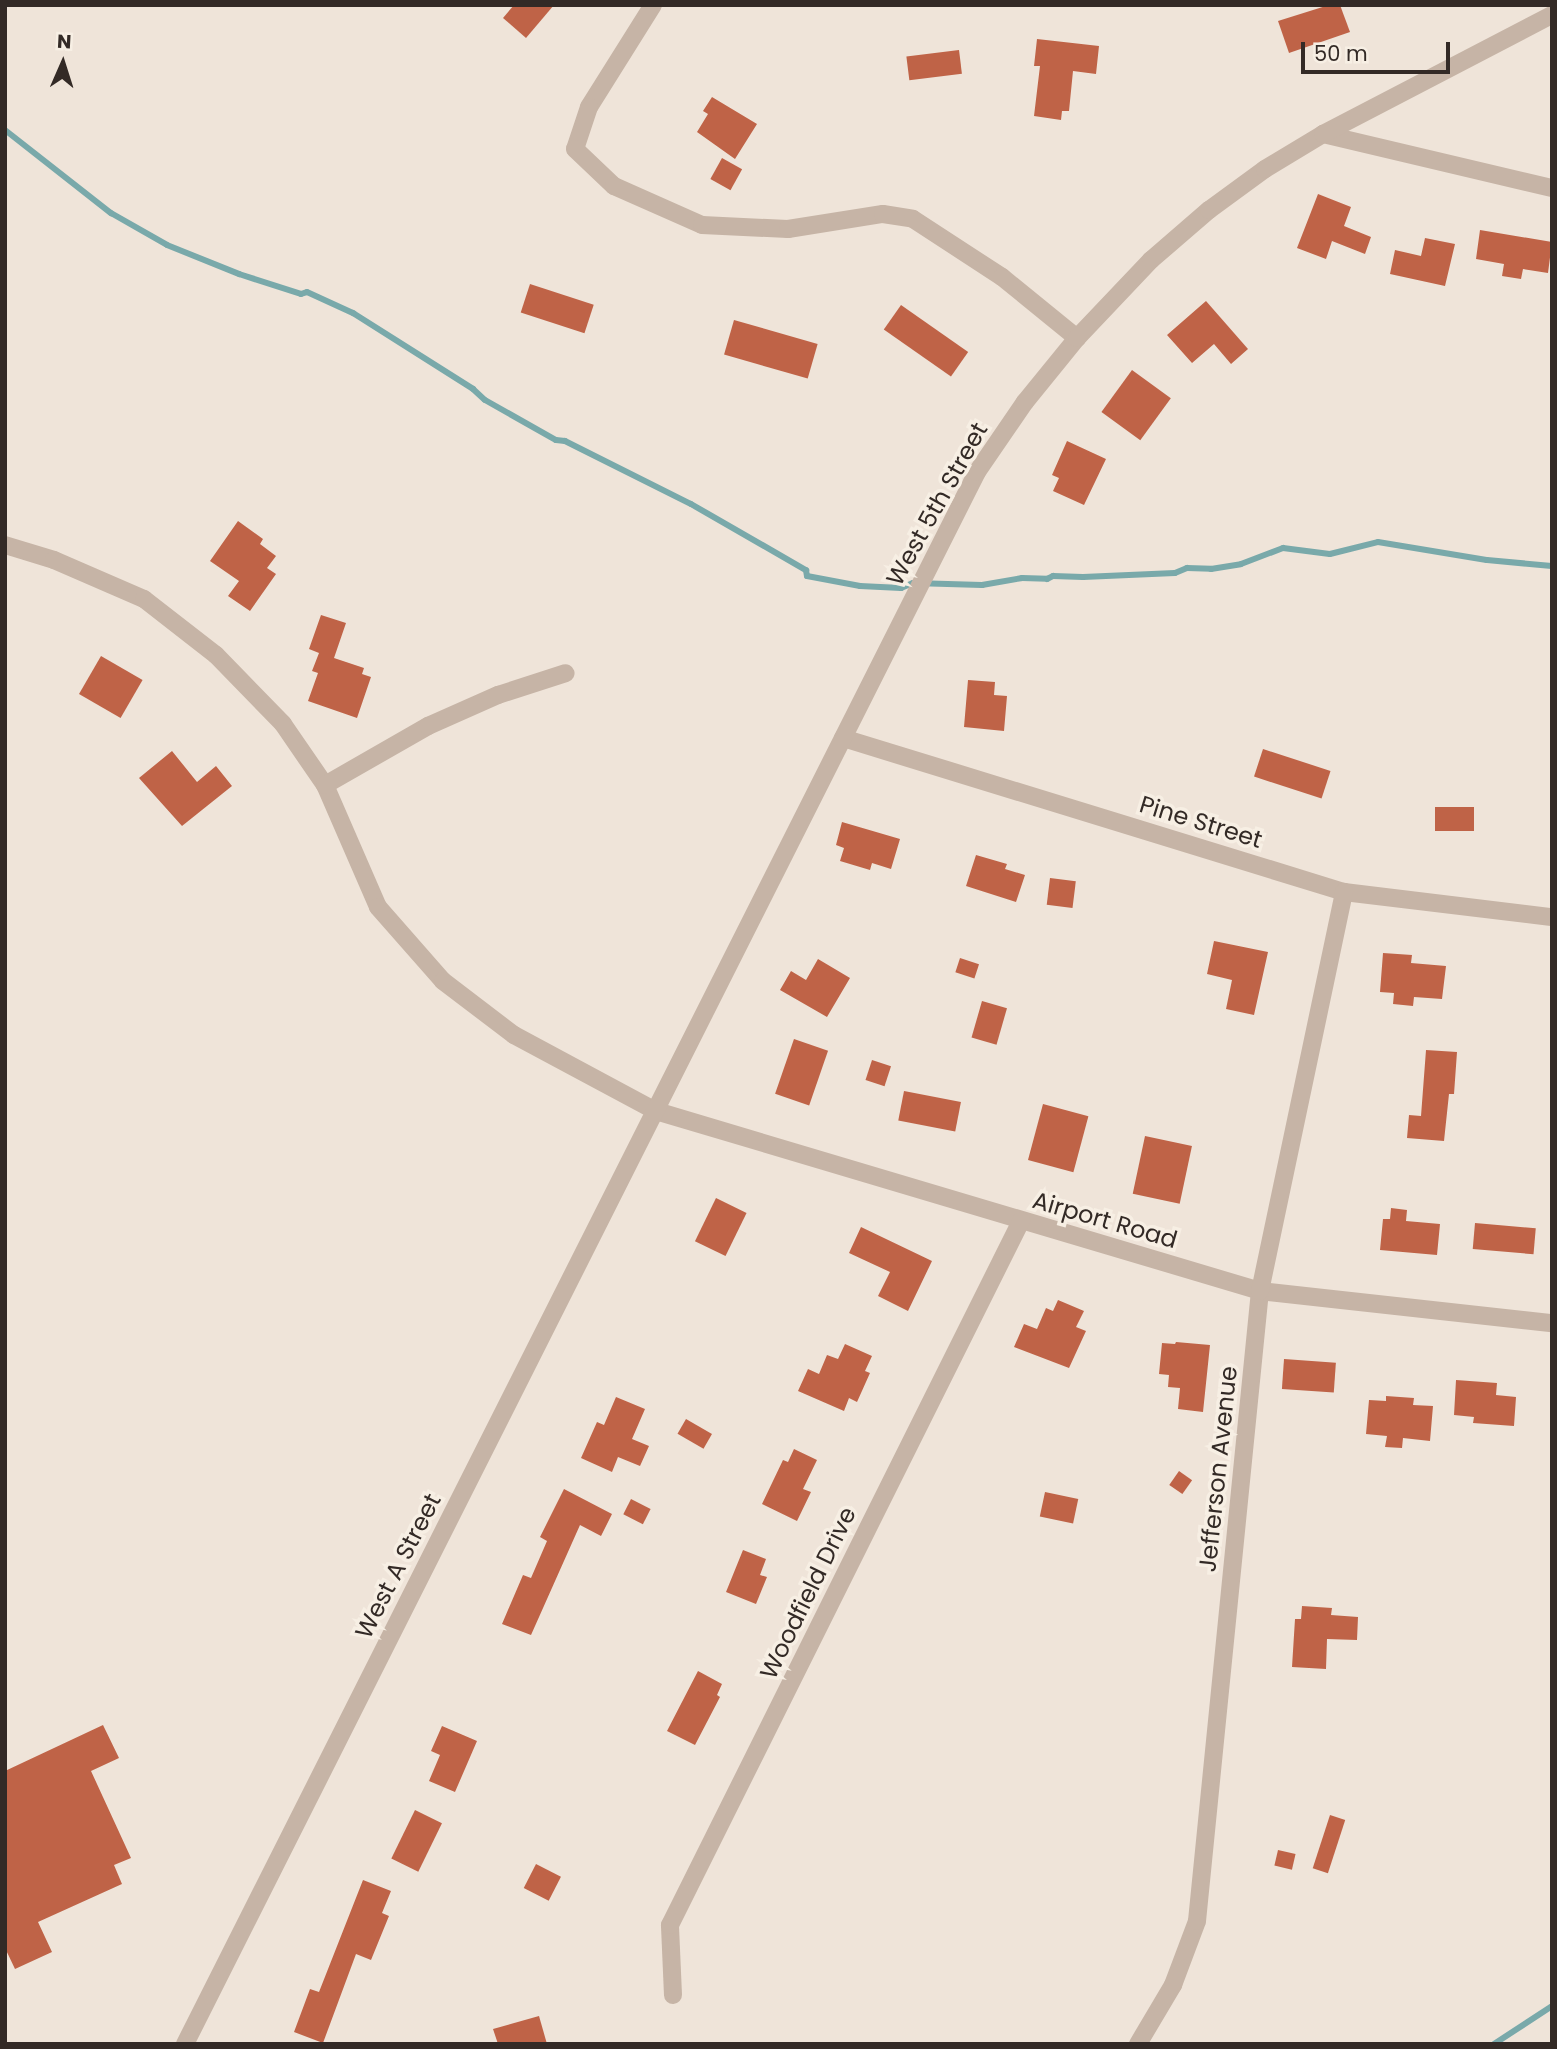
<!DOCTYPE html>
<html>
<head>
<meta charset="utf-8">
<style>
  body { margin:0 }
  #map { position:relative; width:1557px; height:2049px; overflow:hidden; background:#efe4d9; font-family:Poppins,sans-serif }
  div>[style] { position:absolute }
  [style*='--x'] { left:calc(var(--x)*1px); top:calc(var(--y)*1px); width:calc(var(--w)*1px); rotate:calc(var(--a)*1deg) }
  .stream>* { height:6px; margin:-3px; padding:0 3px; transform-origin:3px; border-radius:3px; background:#79a9aa }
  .building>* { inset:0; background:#bf6347; transform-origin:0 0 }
  .minor>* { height:18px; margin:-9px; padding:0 9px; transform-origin:9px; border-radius:9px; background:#c6b4a6 }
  span { translate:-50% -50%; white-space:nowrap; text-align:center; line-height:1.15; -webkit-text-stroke:7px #f7efe4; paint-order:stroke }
  .street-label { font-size:24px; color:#332a26 }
  .frame { position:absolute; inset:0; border:7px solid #332a26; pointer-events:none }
  .north { position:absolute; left:28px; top:28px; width:70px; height:70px; -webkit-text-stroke:5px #f7efe4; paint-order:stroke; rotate:3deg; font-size:19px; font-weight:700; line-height:28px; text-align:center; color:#332a26 }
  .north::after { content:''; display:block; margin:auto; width:24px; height:32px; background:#332a26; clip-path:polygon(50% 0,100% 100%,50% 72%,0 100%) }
  .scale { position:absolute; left:1301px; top:42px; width:149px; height:32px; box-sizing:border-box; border:4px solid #332a26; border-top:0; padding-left:9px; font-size:21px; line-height:24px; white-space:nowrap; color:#332a26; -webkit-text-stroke:5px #f7efe4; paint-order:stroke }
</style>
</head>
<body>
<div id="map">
  <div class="stream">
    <i style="--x:5;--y:130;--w:135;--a:38.1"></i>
    <i style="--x:111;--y:213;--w:64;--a:29.7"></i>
    <i style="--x:167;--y:245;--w:78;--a:21.9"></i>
    <i style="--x:239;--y:274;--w:65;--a:17.9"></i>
    <i style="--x:301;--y:294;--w:6;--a:-18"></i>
    <i style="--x:307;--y:292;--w:51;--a:24.5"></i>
    <i style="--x:353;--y:313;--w:142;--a:32.3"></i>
    <i style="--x:473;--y:389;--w:16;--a:43"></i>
    <i style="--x:485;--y:400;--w:81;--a:29.4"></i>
    <i style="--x:556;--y:440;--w:9;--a:6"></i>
    <i style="--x:565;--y:441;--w:141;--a:26.6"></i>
    <i style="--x:691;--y:504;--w:133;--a:29.9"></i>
    <i style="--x:806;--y:570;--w:6;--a:81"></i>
    <i style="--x:807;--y:576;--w:54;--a:10.7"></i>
    <i style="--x:860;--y:586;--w:41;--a:2.8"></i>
    <i style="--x:901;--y:588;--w:13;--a:-23"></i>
    <i style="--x:913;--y:583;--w:69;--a:1.7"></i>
    <i style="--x:982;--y:585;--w:41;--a:-9.9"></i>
    <i style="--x:1022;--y:578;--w:25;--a:2"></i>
    <i style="--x:1047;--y:579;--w:7;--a:-27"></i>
    <i style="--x:1053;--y:576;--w:30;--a:2"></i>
    <i style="--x:1083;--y:577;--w:92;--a:-2.5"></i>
    <i style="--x:1175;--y:573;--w:13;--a:-23"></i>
    <i style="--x:1187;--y:568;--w:24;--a:2"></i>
    <i style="--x:1211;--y:569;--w:30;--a:-9"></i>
    <i style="--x:1241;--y:564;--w:45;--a:-20.9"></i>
    <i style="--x:1283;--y:548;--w:47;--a:7.3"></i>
    <i style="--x:1330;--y:554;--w:49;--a:-14"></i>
    <i style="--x:1378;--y:542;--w:110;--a:9.4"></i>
    <i style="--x:1487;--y:560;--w:65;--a:5.3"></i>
    <i style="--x:1494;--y:2044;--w:69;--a:-33.2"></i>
  </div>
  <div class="building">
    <i style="clip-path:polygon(514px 5px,554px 5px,526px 38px,503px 18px)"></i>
    <i style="clip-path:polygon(1329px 5px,1340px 5px,1350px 32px,1289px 53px,1278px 21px)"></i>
    <i style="clip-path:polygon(1037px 39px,1099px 46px,1096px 74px,1073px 71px,1069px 111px,1062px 111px,1061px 120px,1034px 116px,1040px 66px,1034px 66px)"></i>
    <i style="left:959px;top:50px;width:24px;height:53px;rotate:83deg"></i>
    <i style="clip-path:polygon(712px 97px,757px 124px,735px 159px,697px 132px,708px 114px,703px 111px)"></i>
    <i style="left:722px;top:158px;width:23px;height:24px;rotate:29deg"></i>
    <i style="clip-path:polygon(1318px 194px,1351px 207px,1344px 226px,1371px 237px,1365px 254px,1332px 241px,1326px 259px,1297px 248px)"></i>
    <i style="clip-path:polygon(1480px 230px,1552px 242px,1548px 273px,1523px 269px,1521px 279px,1502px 276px,1504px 264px,1476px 259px)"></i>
    <i style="clip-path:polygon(1425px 238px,1455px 244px,1445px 286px,1390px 274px,1395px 250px,1421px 256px)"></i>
    <i style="left:530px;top:284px;width:67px;height:30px;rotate:18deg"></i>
    <i style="clip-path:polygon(1206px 301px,1248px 349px,1231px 364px,1214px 344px,1192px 363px,1167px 335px)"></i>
    <i style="left:901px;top:305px;width:82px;height:30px;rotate:35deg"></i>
    <i style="left:734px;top:320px;width:87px;height:36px;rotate:16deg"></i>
    <i style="left:1132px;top:370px;width:48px;height:52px;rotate:36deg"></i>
    <i style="clip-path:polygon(1067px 441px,1106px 459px,1084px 505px,1053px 491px,1059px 478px,1052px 475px)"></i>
    <i style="clip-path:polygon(238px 521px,263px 539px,260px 544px,276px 556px,267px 568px,276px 574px,250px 611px,228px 596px,239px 581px,210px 561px)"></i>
    <i style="clip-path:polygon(321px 615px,346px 623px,334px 658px,364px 668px,362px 674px,371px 677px,357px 718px,308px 701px,318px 673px,312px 671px,319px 653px,309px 649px)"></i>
    <i style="left:101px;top:656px;width:48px;height:44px;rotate:30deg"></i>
    <i style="clip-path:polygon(968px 680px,995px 682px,994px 695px,1007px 696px,1004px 731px,964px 727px)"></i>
    <i style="left:1263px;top:749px;width:71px;height:29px;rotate:18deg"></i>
    <i style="clip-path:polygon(172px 751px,197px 782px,216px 766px,232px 786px,182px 826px,139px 778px)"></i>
    <i style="left:1435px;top:807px;width:39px;height:24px"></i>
    <i style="clip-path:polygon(842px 822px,900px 839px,891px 869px,872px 863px,870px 870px,840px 861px,844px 848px,836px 845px)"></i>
    <i style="clip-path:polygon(976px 855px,1007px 864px,1005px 869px,1025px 875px,1016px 902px,966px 886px)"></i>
    <i style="left:1050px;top:878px;width:26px;height:27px;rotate:7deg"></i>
    <i style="clip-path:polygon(1214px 941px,1268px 952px,1254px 1015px,1226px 1009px,1232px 980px,1207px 974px)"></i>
    <i style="clip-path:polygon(1383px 953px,1412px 955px,1411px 963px,1446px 966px,1442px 999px,1414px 997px,1413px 1006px,1393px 1004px,1394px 993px,1380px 992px)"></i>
    <i style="left:960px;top:958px;width:20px;height:15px;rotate:18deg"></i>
    <i style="clip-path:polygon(818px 959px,850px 978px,827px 1017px,780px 990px,791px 971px,806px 980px)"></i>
    <i style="left:982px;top:1001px;width:26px;height:38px;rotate:16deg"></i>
    <i style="left:794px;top:1039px;width:36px;height:58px;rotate:19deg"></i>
    <i style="clip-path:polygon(1426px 1050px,1457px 1052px,1454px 1094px,1449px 1094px,1444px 1141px,1407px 1138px,1409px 1115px,1421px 1116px)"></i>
    <i style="left:872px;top:1060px;width:20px;height:21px;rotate:18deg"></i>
    <i style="left:904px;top:1091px;width:58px;height:30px;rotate:11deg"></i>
    <i style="left:1043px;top:1104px;width:47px;height:58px;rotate:15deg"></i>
    <i style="left:1145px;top:1136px;width:48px;height:59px;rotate:12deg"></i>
    <i style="left:716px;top:1198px;width:34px;height:48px;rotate:26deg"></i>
    <i style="clip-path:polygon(1391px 1208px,1407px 1210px,1406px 1221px,1440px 1224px,1437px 1255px,1380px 1250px,1383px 1219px,1390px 1219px)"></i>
    <i style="left:1475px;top:1223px;width:61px;height:26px;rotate:5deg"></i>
    <i style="clip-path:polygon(861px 1227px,932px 1261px,908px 1311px,878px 1296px,890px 1272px,849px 1253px)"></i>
    <i style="clip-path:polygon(1058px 1300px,1084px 1311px,1076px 1327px,1086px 1331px,1069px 1368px,1014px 1347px,1024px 1324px,1037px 1329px,1046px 1308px,1053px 1311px)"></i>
    <i style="clip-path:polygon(1176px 1342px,1210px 1345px,1203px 1412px,1178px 1409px,1180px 1388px,1168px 1387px,1169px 1375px,1159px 1374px,1162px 1343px,1175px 1344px)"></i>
    <i style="clip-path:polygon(845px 1344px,872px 1356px,865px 1371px,870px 1373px,857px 1402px,849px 1398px,844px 1411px,798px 1391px,808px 1369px,819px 1374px,827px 1355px,838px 1359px)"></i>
    <i style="left:1284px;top:1359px;width:52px;height:30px;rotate:4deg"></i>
    <i style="clip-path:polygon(1456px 1380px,1497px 1383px,1496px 1395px,1516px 1397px,1514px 1426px,1473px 1423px,1474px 1417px,1454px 1415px)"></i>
    <i style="clip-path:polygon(1386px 1396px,1414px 1398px,1413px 1405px,1433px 1406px,1430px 1441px,1403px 1438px,1402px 1448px,1385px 1447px,1387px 1436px,1366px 1434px,1369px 1400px,1386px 1401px)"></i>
    <i style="clip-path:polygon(616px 1397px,645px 1409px,632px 1439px,649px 1446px,640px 1466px,618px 1457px,612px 1472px,581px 1458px,597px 1422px,604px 1425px)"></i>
    <i style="left:686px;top:1419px;width:30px;height:17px;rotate:30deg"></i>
    <i style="clip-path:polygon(794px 1449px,817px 1460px,803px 1489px,811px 1492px,797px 1521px,762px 1504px,783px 1460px,788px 1462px)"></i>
    <i style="left:1179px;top:1471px;width:16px;height:17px;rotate:35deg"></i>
    <i style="clip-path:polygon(564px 1489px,612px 1514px,601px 1536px,580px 1525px,531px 1635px,502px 1624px,523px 1575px,531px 1578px,547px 1541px,540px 1537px)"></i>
    <i style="left:1045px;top:1492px;width:34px;height:25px;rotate:12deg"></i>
    <i style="left:631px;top:1499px;width:22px;height:17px;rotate:27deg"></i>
    <i style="clip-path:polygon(743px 1550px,766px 1559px,760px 1575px,767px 1577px,756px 1604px,726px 1592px)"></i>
    <i style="clip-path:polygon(1302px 1606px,1332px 1608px,1331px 1615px,1358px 1617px,1357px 1640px,1327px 1639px,1326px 1669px,1292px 1667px,1295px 1619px,1301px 1619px)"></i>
    <i style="clip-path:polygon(698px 1671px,722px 1684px,717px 1695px,720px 1697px,695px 1745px,667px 1731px)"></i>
    <i style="clip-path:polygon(103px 1725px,119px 1758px,91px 1771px,131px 1858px,114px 1865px,122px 1884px,38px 1922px,52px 1952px,15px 1969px,5px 1948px,5px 1771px)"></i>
    <i style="clip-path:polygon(442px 1726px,477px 1741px,455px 1792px,429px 1781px,440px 1755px,431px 1751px)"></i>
    <i style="left:415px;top:1810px;width:30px;height:54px;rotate:26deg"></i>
    <i style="left:1330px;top:1815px;width:16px;height:56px;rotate:18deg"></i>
    <i style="left:1278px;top:1850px;width:18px;height:16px;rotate:13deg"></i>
    <i style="left:536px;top:1864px;width:28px;height:27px;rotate:27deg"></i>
    <i style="clip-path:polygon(363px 1880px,391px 1891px,382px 1913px,389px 1916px,371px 1960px,356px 1954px,323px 2043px,294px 2032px,310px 1989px,319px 1992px)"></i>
    <i style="clip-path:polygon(539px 2016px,547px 2044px,498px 2044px,493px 2029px)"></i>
  </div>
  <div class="minor">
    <i style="--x:653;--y:5;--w:120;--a:122.1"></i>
    <i style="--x:589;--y:107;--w:44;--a:108.4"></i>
    <i style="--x:575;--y:149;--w:54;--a:43.5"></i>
    <i style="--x:614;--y:186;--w:96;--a:23.9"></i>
    <i style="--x:702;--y:225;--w:86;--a:2.7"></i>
    <i style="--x:788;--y:229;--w:96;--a:-9"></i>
    <i style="--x:883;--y:214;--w:30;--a:9"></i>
    <i style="--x:913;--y:219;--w:106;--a:33.1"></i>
    <i style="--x:1002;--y:277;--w:97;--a:39.1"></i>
    <i style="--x:1323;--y:134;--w:235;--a:13.3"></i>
    <i style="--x:5;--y:545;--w:51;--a:17"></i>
    <i style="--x:54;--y:560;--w:98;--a:23.4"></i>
    <i style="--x:144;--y:599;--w:91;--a:37.9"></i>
    <i style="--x:216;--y:655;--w:96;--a:45.8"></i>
    <i style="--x:283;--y:724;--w:74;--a:55.5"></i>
    <i style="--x:325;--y:785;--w:133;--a:66.5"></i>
    <i style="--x:378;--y:907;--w:98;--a:48.7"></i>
    <i style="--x:443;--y:981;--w:89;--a:37.3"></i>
    <i style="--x:514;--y:1035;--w:161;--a:28.2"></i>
    <i style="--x:656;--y:1111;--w:630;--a:16.59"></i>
    <i style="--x:1260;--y:1291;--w:294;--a:6.3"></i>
    <i style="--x:843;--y:738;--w:524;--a:17.09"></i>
    <i style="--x:1344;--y:892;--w:209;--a:6.9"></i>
    <i style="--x:325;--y:785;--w:119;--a:-29.8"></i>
    <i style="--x:428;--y:726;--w:77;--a:-23.9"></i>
    <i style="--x:498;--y:695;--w:71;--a:-17.9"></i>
    <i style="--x:673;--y:1995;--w:70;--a:-92.5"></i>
    <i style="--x:670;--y:1925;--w:787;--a:-63.5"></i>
    <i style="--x:185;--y:2044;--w:1760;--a:-63.26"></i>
    <i style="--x:977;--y:472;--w:85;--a:-55.6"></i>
    <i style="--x:1025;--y:402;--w:82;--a:-50.9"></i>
    <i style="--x:1077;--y:338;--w:108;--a:-46.5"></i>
    <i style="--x:1151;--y:260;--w:77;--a:-40.8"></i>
    <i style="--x:1209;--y:210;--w:69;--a:-36.2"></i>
    <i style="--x:1265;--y:169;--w:68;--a:-31.1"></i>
    <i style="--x:1323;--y:134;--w:258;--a:-27.5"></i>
    <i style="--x:1138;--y:2044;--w:69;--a:-59.3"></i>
    <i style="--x:1173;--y:1985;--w:68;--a:-69.4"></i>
    <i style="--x:1197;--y:1921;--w:633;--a:-84.29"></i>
    <i style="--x:1260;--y:1291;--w:408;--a:-78.1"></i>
  </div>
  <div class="street-label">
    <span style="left:937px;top:504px;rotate:-61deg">West 5th Street</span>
    <span style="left:1201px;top:822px;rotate:17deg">Pine Street</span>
    <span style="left:1105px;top:1220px;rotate:16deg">Airport Road</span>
    <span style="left:1218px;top:1469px;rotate:-84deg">Jefferson Avenue</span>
    <span style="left:398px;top:1566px;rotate:-63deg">West A Street</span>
    <span style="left:808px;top:1593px;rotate:-64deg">Woodfield Drive</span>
  </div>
  <div class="frame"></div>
  <div class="north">N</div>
  <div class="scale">50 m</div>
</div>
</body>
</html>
